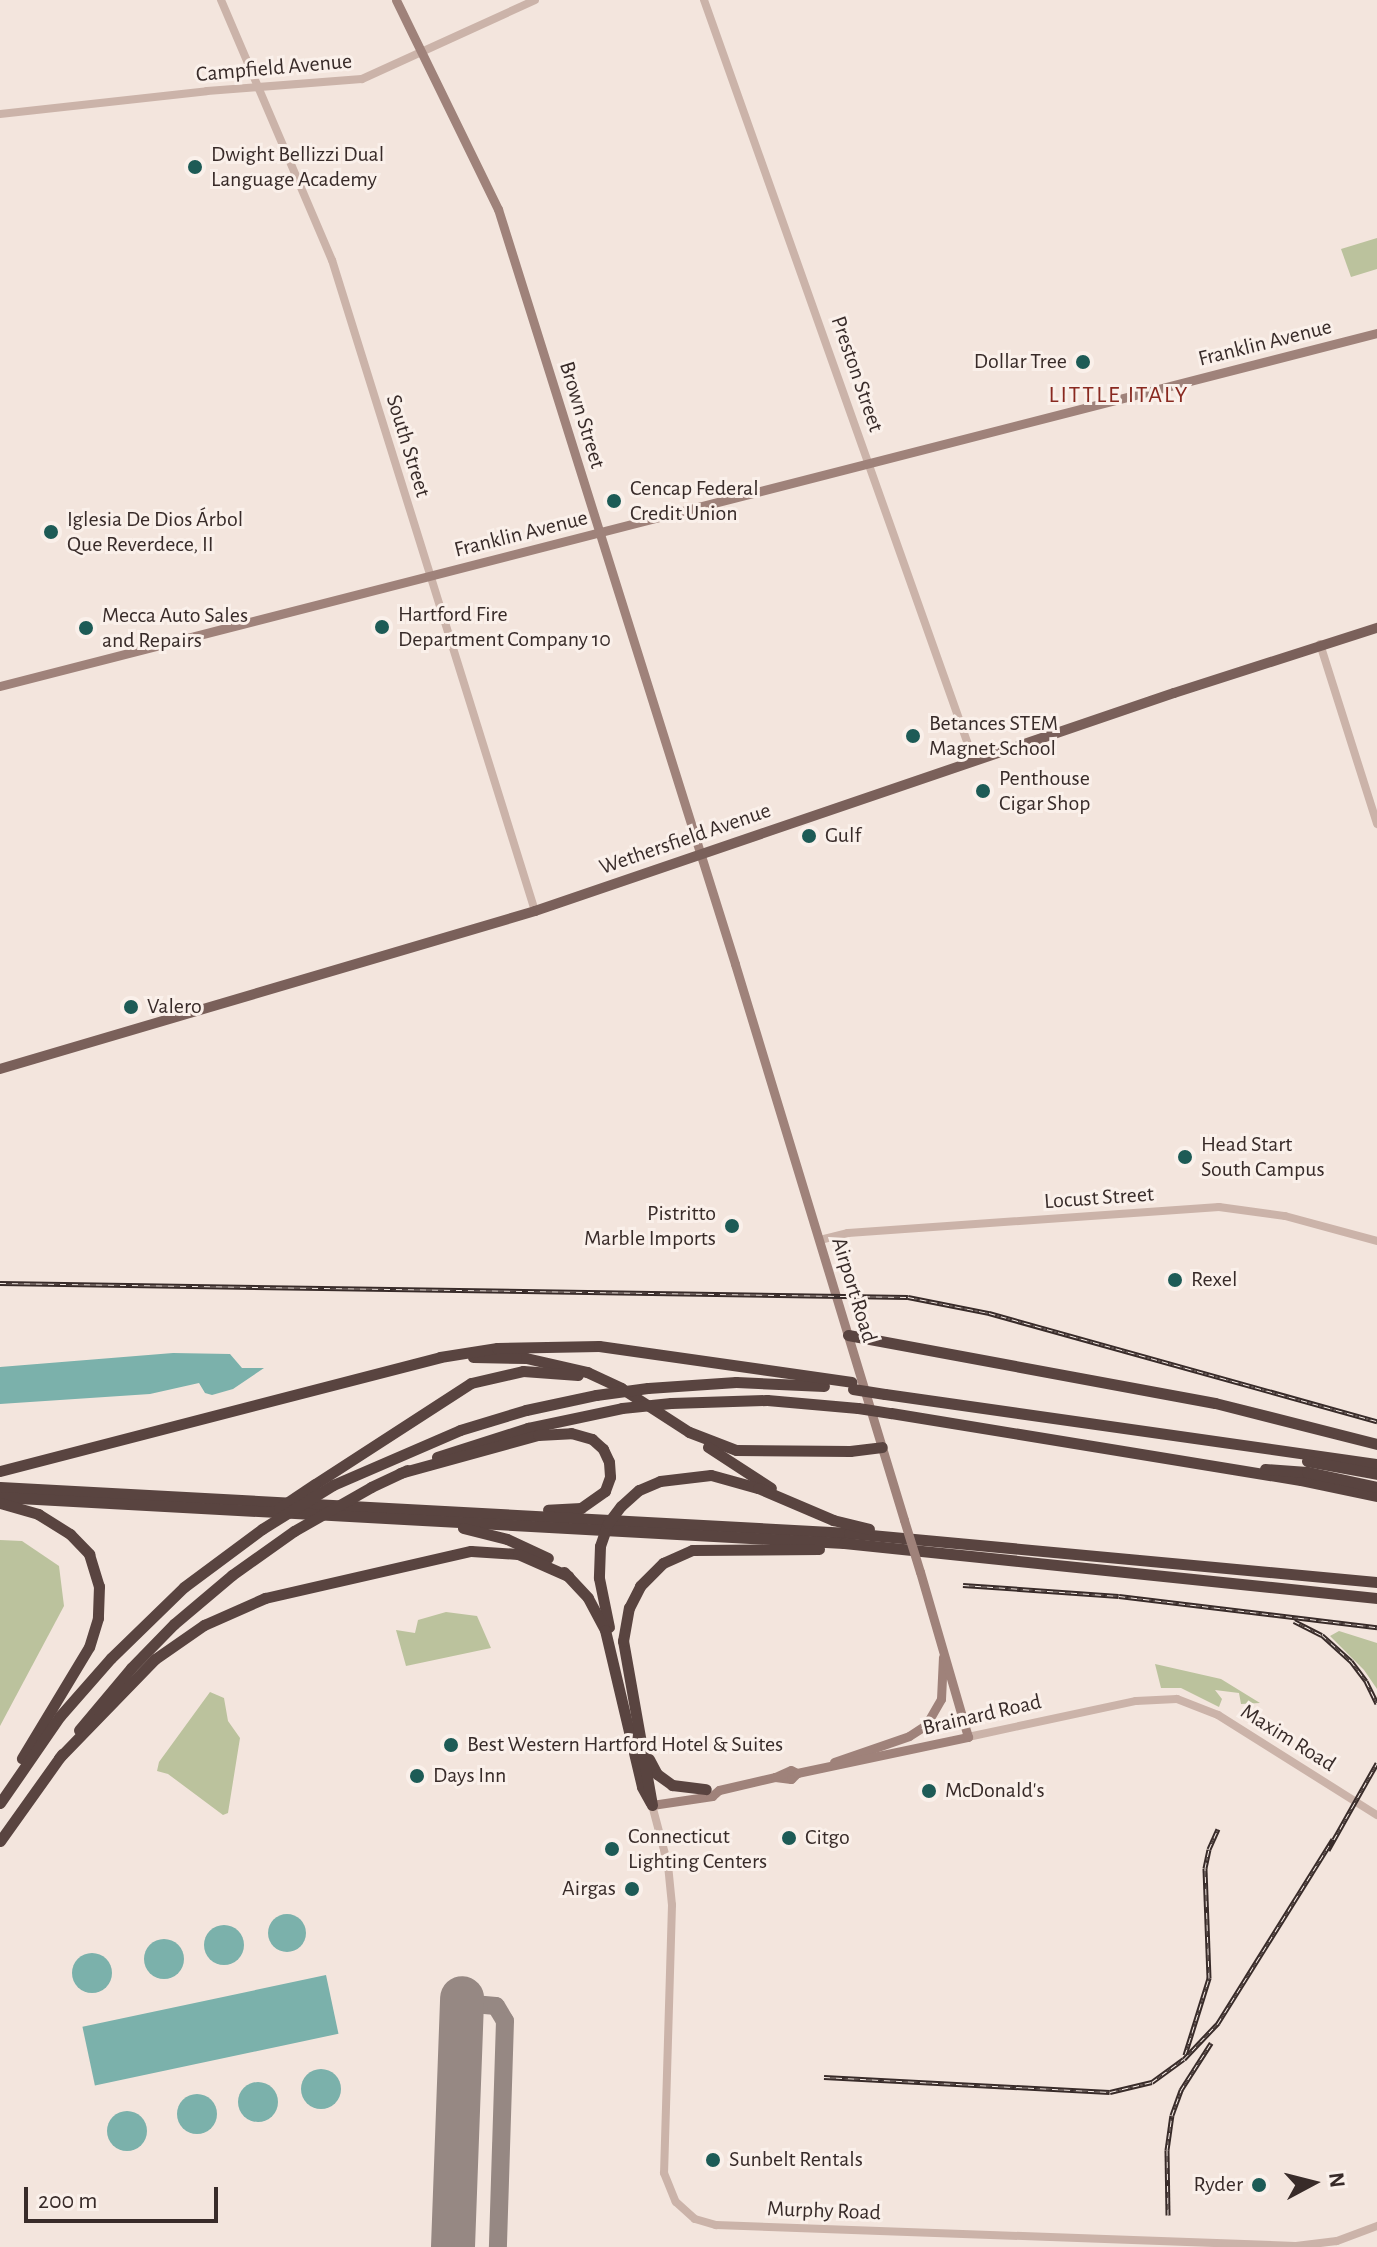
<!DOCTYPE html>
<html>
<head>
<meta charset="utf-8">
<style>
  body { margin:0 }
  #map { position:relative; width:1377px; height:2247px; overflow:hidden; background:#f3e5dd; font-family:"Alegreya Sans",sans-serif }
  div>[style] { position:absolute }
  [style*='--x'] { left:calc(var(--x)*1px); top:calc(var(--y)*1px); width:calc(var(--w)*1px); rotate:calc(var(--a)*1deg) }
  .green>* { inset:0; background:#bbc29d }
  .water>* { inset:0; background:#7bb1ab; transform-origin:0 0 }
  .round { border-radius:50% }
  .taxiway>* { height:18px; margin:-9px; padding:0 9px; transform-origin:9px; border-radius:9px; background:#968883 }
  .runway>* { height:44px; margin:-22px; padding:0 22px; transform-origin:22px; border-radius:22px; background:#968883 }
  .tertiary>* { height:8px; margin:-4px; padding:0 4px; transform-origin:4px; border-radius:4px; background:#cbb3a9 }
  .secondary>* { height:9px; margin:-4.5px; padding:0 4.5px; transform-origin:4.5px; border-radius:4.5px; background:#9f827a }
  .primary>* { height:10px; margin:-5px; padding:0 5px; transform-origin:5px; border-radius:5px; background:#7a605a }
  .motorway>* { height:11px; margin:-5.5px; padding:0 5.5px; transform-origin:5.5px; border-radius:5.5px; background:#594440 }
  .rail>* { height:5px; margin-top:-2.5px; transform-origin:0; background:repeating-linear-gradient(90deg,#faf0ea 0 6px,#382b29 0 12px); box-sizing:border-box; border-block:2px solid #382b29 }
  .secondary-bridge>* { height:9px; margin:-4.5px; padding:0 4.5px; transform-origin:4.5px; border-radius:4.5px; background:#9f827a }
  .motorway-bridge>* { height:11px; margin:-5.5px; padding:0 5.5px; transform-origin:5.5px; border-radius:5.5px; background:#594440 }
  .dots>* { width:22px; height:22px; translate:-50% -50%; box-sizing:border-box; border:4px solid #faf0ea; border-radius:50% }
  span { translate:-50% -50%; white-space:nowrap; text-align:center; line-height:1.15; -webkit-text-stroke:6px #faf0ea; paint-order:stroke }
  .street-label { font-size:22px; color:#382b29 }
  .poi-label { font-size:22px; color:#382b29 }
  .left { translate:0 -50%; text-align:left }
  .right { translate:-100% -50%; text-align:right }
  .neighbourhood-label { font-size:24px; color:#892920; letter-spacing:2px }
  .north { position:absolute; left:1273px; top:2143px; width:80px; height:80px; -webkit-text-stroke:6px #faf0ea; paint-order:stroke; rotate:83deg; font-size:22px; font-weight:700; line-height:32px; text-align:center; color:#382b29 }
  .north::after { content:''; display:block; margin:auto; width:28px; height:36px; background:#382b29; clip-path:polygon(50% 0,100% 100%,50% 72%,0 100%) }
  .scale { position:absolute; left:24px; top:2187px; width:194px; height:36px; box-sizing:border-box; border:4px solid #382b29; border-top:0; padding-left:10px; font-size:24px; line-height:28px; white-space:nowrap; color:#382b29; -webkit-text-stroke:6px #faf0ea; paint-order:stroke }
</style>
</head>
<body>
<div id="map">
  <div class="green">
    <i style="clip-path:polygon(1377px 238px,1377px 269px,1351px 277px,1341px 249px)"></i>
    <i style="clip-path:polygon(0 1540px,22px 1541px,59px 1566px,64px 1606px,0 1726px)"></i>
    <i style="clip-path:polygon(446px 1612px,477px 1616px,491px 1648px,406px 1666px,396px 1630px,415px 1633px,418px 1620px)"></i>
    <i style="clip-path:polygon(1339px 1631px,1377px 1643px,1377px 1689px,1364px 1670px,1330px 1636px)"></i>
    <i style="clip-path:polygon(1155px 1664px,1221px 1679px,1260px 1703px,1241px 1704px,1239px 1693px,1215px 1690px,1222px 1699px,1219px 1707px,1181px 1688px,1161px 1688px)"></i>
    <i style="clip-path:polygon(210px 1692px,224px 1698px,228px 1721px,240px 1738px,228px 1813px,223px 1815px,168px 1774px,157px 1771px,159px 1762px)"></i>
  </div>
  <div class="water">
    <i style="clip-path:polygon(173px 1353px,230px 1354px,242px 1368px,264px 1368px,233px 1389px,212px 1395px,205px 1393px,199px 1383px,150px 1394px,0 1404px,0 1367px)"></i>
    <i class="round" style="left:268px;top:1914px;width:38px;height:38px"></i>
    <i class="round" style="left:204px;top:1925px;width:40px;height:40px"></i>
    <i class="round" style="left:144px;top:1939px;width:40px;height:40px"></i>
    <i class="round" style="left:72px;top:1953px;width:40px;height:40px"></i>
    <i style="left:326px;top:1975px;width:60px;height:249px;rotate:78deg"></i>
    <i class="round" style="left:301px;top:2069px;width:40px;height:40px"></i>
    <i class="round" style="left:238px;top:2082px;width:40px;height:40px"></i>
    <i class="round" style="left:177px;top:2094px;width:40px;height:40px"></i>
    <i class="round" style="left:107px;top:2111px;width:40px;height:40px"></i>
  </div>
  <div class="taxiway">
    <i style="--x:462;--y:2003;--w:34;--a:5"></i>
    <i style="--x:496;--y:2006;--w:17;--a:59"></i>
    <i style="--x:505;--y:2021;--w:226;--a:91.8"></i>
  </div>
  <div class="runway">
    <i style="--x:453;--y:2247;--w:249;--a:-87.9"></i>
  </div>
  <div class="tertiary">
    <i style="--x:221;--y:0;--w:283;--a:66.9"></i>
    <i style="--x:332;--y:260;--w:682;--a:72.68"></i>
    <i style="--x:704;--y:0;--w:807;--a:70.47"></i>
    <i style="--x:0;--y:114;--w:208;--a:-6.3"></i>
    <i style="--x:207;--y:91;--w:155;--a:-4.4"></i>
    <i style="--x:362;--y:79;--w:190;--a:-24.5"></i>
    <i style="--x:1320;--y:644;--w:189;--a:72.4"></i>
    <i style="--x:820;--y:1240;--w:29;--a:-14"></i>
    <i style="--x:848;--y:1233;--w:372;--a:-4"></i>
    <i style="--x:1219;--y:1207;--w:67;--a:7.8"></i>
    <i style="--x:1285;--y:1216;--w:95;--a:15.2"></i>
    <i style="--x:968;--y:1737;--w:172;--a:-12.1"></i>
    <i style="--x:1136;--y:1701;--w:41;--a:-2.8"></i>
    <i style="--x:1177;--y:1699;--w:44;--a:21.3"></i>
    <i style="--x:1218;--y:1715;--w:188;--a:32.2"></i>
    <i style="--x:652;--y:1805;--w:62;--a:75.1"></i>
    <i style="--x:668;--y:1865;--w:40;--a:84.3"></i>
    <i style="--x:672;--y:1905;--w:268;--a:91.7"></i>
    <i style="--x:664;--y:2173;--w:31;--a:68"></i>
    <i style="--x:676;--y:2202;--w:25;--a:42"></i>
    <i style="--x:695;--y:2219;--w:22;--a:16"></i>
    <i style="--x:716;--y:2225;--w:580;--a:2.07"></i>
    <i style="--x:1296;--y:2246;--w:41;--a:-7"></i>
    <i style="--x:1337;--y:2241;--w:43;--a:-20.6"></i>
  </div>
  <div class="secondary">
    <i style="--x:396;--y:0;--w:233;--a:64"></i>
    <i style="--x:498;--y:209;--w:791;--a:72.57"></i>
    <i style="--x:735;--y:964;--w:581;--a:73.09"></i>
    <i style="--x:0;--y:686;--w:1422;--a:-14.38"></i>
    <i style="--x:834;--y:1762;--w:79;--a:-19.1"></i>
    <i style="--x:909;--y:1736;--w:20;--a:-33"></i>
    <i style="--x:926;--y:1725;--w:30;--a:-60"></i>
    <i style="--x:941;--y:1699;--w:42;--a:-87.3"></i>
    <i style="--x:775;--y:1777;--w:16;--a:7"></i>
    <i style="--x:791;--y:1779;--w:8;--a:-45"></i>
    <i style="--x:652;--y:1805;--w:61;--a:-8.5"></i>
    <i style="--x:712;--y:1796;--w:9;--a:-41"></i>
    <i style="--x:719;--y:1790;--w:57;--a:-13.1"></i>
    <i style="--x:775;--y:1777;--w:17;--a:-24"></i>
    <i style="--x:791;--y:1770;--w:7;--a:27"></i>
    <i style="--x:797;--y:1773;--w:175;--a:-11.9"></i>
    <i style="--x:968;--y:1737;--w:172;--a:-106.2"></i>
  </div>
  <div class="primary">
    <i style="--x:0;--y:1069;--w:558;--a:-16.45"></i>
    <i style="--x:535;--y:911;--w:675;--a:-18.84"></i>
    <i style="--x:1174;--y:693;--w:213;--a:-17.8"></i>
  </div>
  <div class="motorway">
    <i style="--x:848;--y:1335;--w:373;--a:10.5"></i>
    <i style="--x:1215;--y:1403;--w:167;--a:14.2"></i>
    <i style="--x:473;--y:1357;--w:53;--a:1.1"></i>
    <i style="--x:526;--y:1358;--w:63;--a:12.9"></i>
    <i style="--x:587;--y:1372;--w:38;--a:25"></i>
    <i style="--x:621;--y:1388;--w:81;--a:32.9"></i>
    <i style="--x:689;--y:1432;--w:50;--a:21"></i>
    <i style="--x:736;--y:1450;--w:114;--a:0.5"></i>
    <i style="--x:850;--y:1451;--w:32;--a:-7"></i>
    <i style="--x:648;--y:1388;--w:88;--a:-3.9"></i>
    <i style="--x:736;--y:1382;--w:88;--a:2.6"></i>
    <i style="--x:885;--y:1394;--w:497;--a:8.1"></i>
    <i style="--x:671;--y:1403;--w:96;--a:-1.8"></i>
    <i style="--x:767;--y:1400;--w:91;--a:5"></i>
    <i style="--x:891;--y:1413;--w:415;--a:9.3"></i>
    <i style="--x:1301;--y:1480;--w:78;--a:11.9"></i>
    <i style="--x:708;--y:1447;--w:75;--a:33.1"></i>
    <i style="--x:437;--y:1457;--w:96;--a:-17.7"></i>
    <i style="--x:528;--y:1428;--w:96;--a:-12"></i>
    <i style="--x:1307;--y:1461;--w:71;--a:10.5"></i>
    <i style="--x:1265;--y:1469;--w:42;--a:4.1"></i>
    <i style="--x:1307;--y:1472;--w:72;--a:12.1"></i>
    <i style="--x:0;--y:1471;--w:455;--a:-14.5"></i>
    <i style="--x:440;--y:1357;--w:58;--a:-9"></i>
    <i style="--x:497;--y:1348;--w:102;--a:-1.1"></i>
    <i style="--x:599;--y:1346;--w:255;--a:8.1"></i>
    <i style="--x:400;--y:1473;--w:143;--a:-15.4"></i>
    <i style="--x:538;--y:1435;--w:33;--a:-3"></i>
    <i style="--x:571;--y:1433;--w:22;--a:16"></i>
    <i style="--x:592;--y:1439;--w:15;--a:42"></i>
    <i style="--x:603;--y:1449;--w:14;--a:65"></i>
    <i style="--x:609;--y:1462;--w:15;--a:86"></i>
    <i style="--x:610;--y:1477;--w:15;--a:110"></i>
    <i style="--x:605;--y:1491;--w:29;--a:145"></i>
    <i style="--x:581;--y:1508;--w:33;--a:177"></i>
    <i style="--x:315;--y:1484;--w:186;--a:-32.9"></i>
    <i style="--x:471;--y:1383;--w:53;--a:-13"></i>
    <i style="--x:523;--y:1371;--w:55;--a:4.2"></i>
    <i style="--x:333;--y:1485;--w:138;--a:-23.4"></i>
    <i style="--x:460;--y:1430;--w:69;--a:-16.9"></i>
    <i style="--x:526;--y:1410;--w:72;--a:-12.1"></i>
    <i style="--x:0;--y:1487;--w:850;--a:3.1"></i>
    <i style="--x:849;--y:1533;--w:530;--a:5.3"></i>
    <i style="--x:371;--y:1487;--w:40;--a:-25"></i>
    <i style="--x:0;--y:1497;--w:845;--a:3.12"></i>
    <i style="--x:844;--y:1543;--w:536;--a:5.89"></i>
    <i style="--x:0;--y:1503;--w:40;--a:16"></i>
    <i style="--x:38;--y:1514;--w:38;--a:32"></i>
    <i style="--x:70;--y:1534;--w:28;--a:46"></i>
    <i style="--x:89;--y:1554;--w:34;--a:73"></i>
    <i style="--x:99;--y:1586;--w:32;--a:92"></i>
    <i style="--x:98;--y:1618;--w:30;--a:107"></i>
    <i style="--x:89;--y:1647;--w:130;--a:121.1"></i>
    <i style="--x:621;--y:1506;--w:24;--a:-42"></i>
    <i style="--x:639;--y:1490;--w:23;--a:-23"></i>
    <i style="--x:660;--y:1481;--w:51;--a:-6.7"></i>
    <i style="--x:711;--y:1475;--w:49;--a:15.5"></i>
    <i style="--x:758;--y:1488;--w:82;--a:23.1"></i>
    <i style="--x:833;--y:1520;--w:37;--a:14"></i>
    <i style="--x:463;--y:1528;--w:45;--a:14"></i>
    <i style="--x:507;--y:1539;--w:45;--a:24.9"></i>
    <i style="--x:600;--y:1546;--w:32;--a:92"></i>
    <i style="--x:599;--y:1578;--w:50;--a:78.5"></i>
    <i style="--x:564;--y:1572;--w:35;--a:47"></i>
    <i style="--x:588;--y:1598;--w:36;--a:62"></i>
    <i style="--x:605;--y:1630;--w:161;--a:76.7"></i>
    <i style="--x:642;--y:1787;--w:18;--a:61"></i>
    <i style="--x:79;--y:1730;--w:81;--a:-50"></i>
    <i style="--x:131;--y:1668;--w:62;--a:-45.7"></i>
    <i style="--x:174;--y:1624;--w:76;--a:-40.2"></i>
    <i style="--x:232;--y:1575;--w:76;--a:-35.4"></i>
    <i style="--x:59;--y:1758;--w:138;--a:-45.9"></i>
    <i style="--x:155;--y:1659;--w:60;--a:-34.8"></i>
    <i style="--x:204;--y:1625;--w:67;--a:-23.9"></i>
    <i style="--x:265;--y:1598;--w:211;--a:-12.9"></i>
    <i style="--x:471;--y:1551;--w:47;--a:3.7"></i>
    <i style="--x:518;--y:1554;--w:55;--a:23.7"></i>
    <i style="--x:649;--y:1759;--w:17;--a:62"></i>
    <i style="--x:657;--y:1774;--w:19;--a:36"></i>
    <i style="--x:672;--y:1785;--w:34;--a:7"></i>
    <i style="--x:0;--y:1803;--w:106;--a:-55.4"></i>
    <i style="--x:60;--y:1716;--w:77;--a:-48.7"></i>
    <i style="--x:111;--y:1658;--w:102;--a:-44.2"></i>
    <i style="--x:184;--y:1587;--w:97;--a:-36.6"></i>
    <i style="--x:652;--y:1805;--w:167;--a:-100"></i>
    <i style="--x:623;--y:1641;--w:34;--a:-80"></i>
    <i style="--x:629;--y:1608;--w:25;--a:-63"></i>
    <i style="--x:640;--y:1586;--w:33;--a:-45"></i>
    <i style="--x:663;--y:1563;--w:32;--a:-24"></i>
    <i style="--x:692;--y:1550;--w:127;--a:-0.5"></i>
    <i style="--x:0;--y:1841;--w:107;--a:-54.5"></i>
  </div>
  <div class="rail">
    <i style="--x:0;--y:1283;--w:908;--a:0.88"></i>
    <i style="--x:908;--y:1297;--w:83;--a:11.2"></i>
    <i style="--x:989;--y:1313;--w:403;--a:15.6"></i>
    <i style="--x:963;--y:1585;--w:156;--a:4"></i>
    <i style="--x:1119;--y:1596;--w:260;--a:6.9"></i>
    <i style="--x:1294;--y:1621;--w:31;--a:27"></i>
    <i style="--x:1322;--y:1635;--w:39;--a:42"></i>
    <i style="--x:1351;--y:1661;--w:25;--a:53"></i>
    <i style="--x:1366;--y:1681;--w:25;--a:64"></i>
    <i style="--x:1328;--y:1850;--w:100;--a:-60.6"></i>
    <i style="--x:1185;--y:2055;--w:81;--a:-72.7"></i>
    <i style="--x:1209;--y:1978;--w:110;--a:-92.1"></i>
    <i style="--x:1205;--y:1868;--w:19;--a:-78"></i>
    <i style="--x:1209;--y:1849;--w:22;--a:-66"></i>
    <i style="--x:824;--y:2077;--w:286;--a:3"></i>
    <i style="--x:1110;--y:2092;--w:43;--a:-13.4"></i>
    <i style="--x:1152;--y:2082;--w:39;--a:-36"></i>
    <i style="--x:1184;--y:2059;--w:50;--a:-46.6"></i>
    <i style="--x:1218;--y:2023;--w:217;--a:-58"></i>
    <i style="--x:1168;--y:2215;--w:65;--a:-90.9"></i>
    <i style="--x:1167;--y:2150;--w:35;--a:-82"></i>
    <i style="--x:1172;--y:2115;--w:27;--a:-70"></i>
    <i style="--x:1181;--y:2090;--w:56;--a:-57.4"></i>
  </div>
  <div class="secondary-bridge">
    <i style="--x:904;--y:1520;--w:54;--a:72.9"></i>
  </div>
  <div class="motorway-bridge">
    <i style="--x:853;--y:1389;--w:32;--a:9"></i>
    <i style="--x:596;--y:1395;--w:52;--a:-7.7"></i>
    <i style="--x:622;--y:1408;--w:49;--a:-5.8"></i>
    <i style="--x:858;--y:1408;--w:33;--a:9"></i>
    <i style="--x:279;--y:1508;--w:43;--a:-33.7"></i>
    <i style="--x:262;--y:1529;--w:84;--a:-31.8"></i>
    <i style="--x:294;--y:1531;--w:89;--a:-29.7"></i>
    <i style="--x:600;--y:1546;--w:24;--a:-71"></i>
    <i style="--x:608;--y:1523;--w:21;--a:-53"></i>
  </div>
  <div class="dots">
    <i style="left:195px;top:167px;background:#1d5b56"></i>
    <i style="left:1083px;top:362px;background:#1d5b56"></i>
    <i style="left:614px;top:501px;background:#1d5b56"></i>
    <i style="left:51px;top:532px;background:#1d5b56"></i>
    <i style="left:382px;top:627px;background:#1d5b56"></i>
    <i style="left:86px;top:628px;background:#1d5b56"></i>
    <i style="left:913px;top:736px;background:#1d5b56"></i>
    <i style="left:983px;top:791px;background:#1d5b56"></i>
    <i style="left:809px;top:836px;background:#1d5b56"></i>
    <i style="left:131px;top:1007px;background:#1d5b56"></i>
    <i style="left:1185px;top:1157px;background:#1d5b56"></i>
    <i style="left:732px;top:1226px;background:#1d5b56"></i>
    <i style="left:1175px;top:1280px;background:#1d5b56"></i>
    <i style="left:451px;top:1745px;background:#1d5b56"></i>
    <i style="left:417px;top:1776px;background:#1d5b56"></i>
    <i style="left:929px;top:1791px;background:#1d5b56"></i>
    <i style="left:789px;top:1838px;background:#1d5b56"></i>
    <i style="left:612px;top:1849px;background:#1d5b56"></i>
    <i style="left:632px;top:1889px;background:#1d5b56"></i>
    <i style="left:713px;top:2160px;background:#1d5b56"></i>
    <i style="left:1259px;top:2185px;background:#1d5b56"></i>
  </div>
  <div class="street-label">
    <span style="left:274px;top:68px;rotate:-5deg">Campfield Avenue</span>
    <span style="left:1265px;top:343px;rotate:-14deg">Franklin Avenue</span>
    <span style="left:857px;top:374px;rotate:71deg">Preston Street</span>
    <span style="left:582px;top:415px;rotate:73deg">Brown Street</span>
    <span style="left:408px;top:446px;rotate:73deg">South Street</span>
    <span style="left:521px;top:534px;rotate:-14deg">Franklin Avenue</span>
    <span style="left:685px;top:839px;rotate:-19deg">Wethersfield Avenue</span>
    <span style="left:1099px;top:1198px;rotate:-4deg">Locust Street</span>
    <span style="left:854px;top:1290px;rotate:73deg">Airport Road</span>
    <span style="left:982px;top:1715px;rotate:-13deg">Brainard Road</span>
    <span style="left:1288px;top:1738px;rotate:32deg">Maxim Road</span>
    <span style="left:824px;top:2211px;rotate:2deg">Murphy Road</span>
  </div>
  <div class="poi-label">
    <span class="left" style="left:211px;top:167px">Dwight Bellizzi Dual<br>Language Academy</span>
    <span class="right" style="left:1067px;top:362px">Dollar Tree</span>
    <span class="left" style="left:630px;top:501px">Cencap Federal<br>Credit Union</span>
    <span class="left" style="left:67px;top:532px">Iglesia De Dios Árbol<br>Que Reverdece, II</span>
    <span class="left" style="left:398px;top:627px">Hartford Fire<br>Department Company 10</span>
    <span class="left" style="left:102px;top:628px">Mecca Auto Sales<br>and Repairs</span>
    <span class="left" style="left:929px;top:736px">Betances STEM<br>Magnet School</span>
    <span class="left" style="left:999px;top:791px">Penthouse<br>Cigar Shop</span>
    <span class="left" style="left:825px;top:836px">Gulf</span>
    <span class="left" style="left:147px;top:1007px">Valero</span>
    <span class="left" style="left:1201px;top:1157px">Head Start<br>South Campus</span>
    <span class="right" style="left:716px;top:1226px">Pistritto<br>Marble Imports</span>
    <span class="left" style="left:1191px;top:1280px">Rexel</span>
    <span class="left" style="left:467px;top:1745px">Best Western Hartford Hotel &amp; Suites</span>
    <span class="left" style="left:433px;top:1776px">Days Inn</span>
    <span class="left" style="left:945px;top:1791px">McDonald's</span>
    <span class="left" style="left:628px;top:1849px">Connecticut<br>Lighting Centers</span>
    <span class="left" style="left:805px;top:1838px">Citgo</span>
    <span class="right" style="left:616px;top:1889px">Airgas</span>
    <span class="left" style="left:729px;top:2160px">Sunbelt Rentals</span>
    <span class="right" style="left:1243px;top:2185px">Ryder</span>
  </div>
  <div class="neighbourhood-label">
    <span style="left:1119px;top:396px">LITTLE ITALY</span>
  </div>
  <div class="north">N</div>
  <div class="scale">200 m</div>
</div>
</body>
</html>
